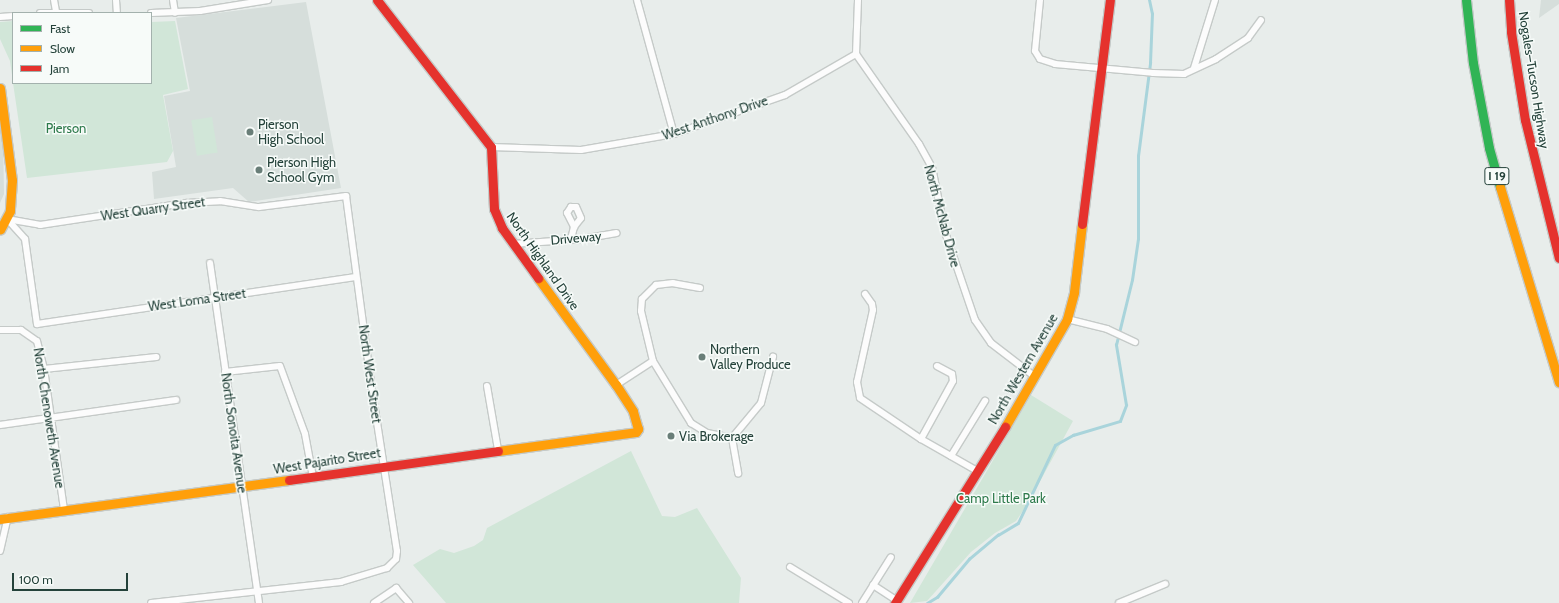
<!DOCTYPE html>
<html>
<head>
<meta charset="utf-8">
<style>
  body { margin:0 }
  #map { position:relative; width:1559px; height:603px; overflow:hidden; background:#e8edeb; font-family:Cabin,sans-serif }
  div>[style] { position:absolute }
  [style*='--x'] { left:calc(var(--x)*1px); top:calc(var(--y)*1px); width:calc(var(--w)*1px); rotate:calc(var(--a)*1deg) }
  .built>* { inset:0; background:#d6dedb }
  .green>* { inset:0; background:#d1e6d8; transform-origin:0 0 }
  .stream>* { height:2.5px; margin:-1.25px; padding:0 1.25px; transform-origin:1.25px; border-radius:1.25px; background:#a9d4db }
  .roads { filter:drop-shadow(1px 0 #c5cac8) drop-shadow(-1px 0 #c5cac8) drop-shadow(0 1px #c5cac8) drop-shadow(0 -1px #c5cac8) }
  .street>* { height:6px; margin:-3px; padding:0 3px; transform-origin:3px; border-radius:3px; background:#fcfcfc }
  .fast>* { height:9px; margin:-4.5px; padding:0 4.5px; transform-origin:4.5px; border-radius:4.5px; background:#30b455 }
  .slow>* { height:9px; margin:-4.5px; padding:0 4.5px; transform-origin:4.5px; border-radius:4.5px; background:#ff9f0a }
  .jam>* { height:9px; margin:-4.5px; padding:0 4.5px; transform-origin:4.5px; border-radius:4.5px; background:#e5322d }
  .dots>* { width:11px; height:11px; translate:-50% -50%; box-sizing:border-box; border:2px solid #f7fbf9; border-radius:50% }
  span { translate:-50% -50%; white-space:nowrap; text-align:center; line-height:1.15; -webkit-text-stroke:3px #f7fbf9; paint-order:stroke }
  .shield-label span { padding:1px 3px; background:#f7fbf9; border:1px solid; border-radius:3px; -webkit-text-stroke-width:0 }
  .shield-label { font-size:12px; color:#24423a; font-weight:700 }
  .street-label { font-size:13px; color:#24423a }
  .poi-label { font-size:13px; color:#24423a }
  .left { translate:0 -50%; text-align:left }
  .park-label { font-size:13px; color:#2d7a4b }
  .legend { position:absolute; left:12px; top:12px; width:140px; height:72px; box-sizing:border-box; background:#f7fbf9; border:1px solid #a3b1ad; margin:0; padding:5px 7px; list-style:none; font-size:12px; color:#24423a }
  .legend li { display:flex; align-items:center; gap:8px; height:20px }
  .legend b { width:20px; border:1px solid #a3b1ad }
  .scale { position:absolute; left:12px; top:573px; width:116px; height:18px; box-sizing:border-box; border:2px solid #24423a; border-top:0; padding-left:5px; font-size:12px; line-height:14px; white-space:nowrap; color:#24423a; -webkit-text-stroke:3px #f7fbf9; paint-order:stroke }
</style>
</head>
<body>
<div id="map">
  <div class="built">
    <i style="clip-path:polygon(1541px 0,1559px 0,1559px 4px,1539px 18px)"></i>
    <i style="clip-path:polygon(306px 2px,341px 188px,249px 202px,233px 188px,154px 199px,152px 172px,176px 167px,164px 96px,190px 91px,176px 18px)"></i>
    <i style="clip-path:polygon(0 117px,3px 135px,4px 194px,0 203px)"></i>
  </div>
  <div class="green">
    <i style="clip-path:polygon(13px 21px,13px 82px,10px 61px,0 39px,0 22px)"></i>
    <i style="clip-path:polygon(175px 21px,188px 89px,163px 95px,173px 151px,167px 162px,27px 178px,13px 83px,151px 83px,151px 22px)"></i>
    <i style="left:212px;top:117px;width:36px;height:21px;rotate:81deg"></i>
    <i style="clip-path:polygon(1031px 395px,1073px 421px,1027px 505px,1016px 521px,995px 533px,971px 552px,927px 601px,910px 603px)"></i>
    <i style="clip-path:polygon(631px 451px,662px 516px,675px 517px,697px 508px,741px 578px,739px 603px,446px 603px,413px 565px,440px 549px,454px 553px,474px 546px,483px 540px,487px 528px)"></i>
  </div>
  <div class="stream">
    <i style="--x:927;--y:603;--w:12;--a:-31"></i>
    <i style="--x:937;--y:597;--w:50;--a:-49.9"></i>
    <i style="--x:969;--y:559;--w:38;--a:-40"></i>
    <i style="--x:998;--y:535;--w:23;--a:-31"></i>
    <i style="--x:1018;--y:523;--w:86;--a:-64.6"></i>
    <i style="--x:1055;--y:445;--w:21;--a:-29"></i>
    <i style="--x:1073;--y:435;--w:49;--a:-16.6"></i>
    <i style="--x:1120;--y:421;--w:17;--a:-69"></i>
    <i style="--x:1126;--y:405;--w:61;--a:-99.5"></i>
    <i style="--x:1116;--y:345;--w:67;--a:-76.2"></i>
    <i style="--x:1132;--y:280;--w:41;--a:-81.7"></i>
    <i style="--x:1138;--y:239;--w:83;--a:-90"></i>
    <i style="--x:1138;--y:156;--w:94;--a:-82.6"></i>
    <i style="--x:1150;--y:63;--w:49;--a:-87.7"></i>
    <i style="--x:1152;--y:14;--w:14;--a:-102"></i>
  </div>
  <div class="roads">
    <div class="street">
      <i style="--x:54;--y:0;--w:11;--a:80"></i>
      <i style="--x:116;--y:0;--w:13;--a:86"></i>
      <i style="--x:173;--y:0;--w:13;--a:81"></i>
      <i style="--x:637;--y:0;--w:139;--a:74.6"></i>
      <i style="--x:858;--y:0;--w:54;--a:92.1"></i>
      <i style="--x:856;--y:54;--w:110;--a:55"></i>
      <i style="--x:919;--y:144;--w:26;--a:61"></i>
      <i style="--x:932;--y:167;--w:66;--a:78.7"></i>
      <i style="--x:945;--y:232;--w:93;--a:71.2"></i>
      <i style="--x:975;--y:320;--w:28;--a:55"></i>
      <i style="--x:991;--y:343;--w:54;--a:37.5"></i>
      <i style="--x:1040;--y:0;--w:51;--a:95.6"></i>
      <i style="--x:1035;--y:51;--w:9;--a:58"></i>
      <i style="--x:1040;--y:59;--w:16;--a:18"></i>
      <i style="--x:1055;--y:64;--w:98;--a:5.2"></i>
      <i style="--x:1153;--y:73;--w:31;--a:2"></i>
      <i style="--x:1184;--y:74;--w:35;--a:-25"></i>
      <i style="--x:1216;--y:59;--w:38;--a:-33"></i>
      <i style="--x:1248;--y:38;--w:22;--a:-54"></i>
      <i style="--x:40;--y:13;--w:49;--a:0"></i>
      <i style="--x:151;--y:13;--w:49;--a:-2.3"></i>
      <i style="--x:200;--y:11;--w:69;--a:-9.2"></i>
      <i style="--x:0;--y:17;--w:13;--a:-4"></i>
      <i style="--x:1194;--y:68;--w:71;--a:-72.8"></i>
      <i style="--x:491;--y:147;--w:90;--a:1.9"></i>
      <i style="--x:581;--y:150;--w:94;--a:-9.8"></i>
      <i style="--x:674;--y:134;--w:118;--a:-19.4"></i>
      <i style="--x:785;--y:95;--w:82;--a:-30"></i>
      <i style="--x:7;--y:219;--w:34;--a:10"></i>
      <i style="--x:40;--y:225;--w:148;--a:-8.6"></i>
      <i style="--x:186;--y:203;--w:34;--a:-3"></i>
      <i style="--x:220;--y:201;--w:39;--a:9"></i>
      <i style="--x:259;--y:207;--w:88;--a:-7.2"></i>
      <i style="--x:346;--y:196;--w:183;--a:82.4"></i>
      <i style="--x:370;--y:377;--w:176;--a:81.2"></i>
      <i style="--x:397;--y:551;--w:8;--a:97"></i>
      <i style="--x:396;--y:559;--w:13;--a:135"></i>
      <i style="--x:387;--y:568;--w:48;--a:163.1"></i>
      <i style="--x:341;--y:582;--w:191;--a:173.7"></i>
      <i style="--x:7;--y:219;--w:27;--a:48"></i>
      <i style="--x:25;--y:239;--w:86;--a:82"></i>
      <i style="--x:37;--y:324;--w:322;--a:-8.4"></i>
      <i style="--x:571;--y:239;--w:12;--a:-76"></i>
      <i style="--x:574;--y:227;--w:11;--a:-52"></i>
      <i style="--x:581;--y:218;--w:12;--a:-114"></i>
      <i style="--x:576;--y:207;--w:5;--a:180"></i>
      <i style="--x:571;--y:207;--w:7;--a:124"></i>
      <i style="--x:567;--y:213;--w:16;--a:63"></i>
      <i style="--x:513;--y:244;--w:69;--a:-4.1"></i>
      <i style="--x:582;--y:239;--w:35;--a:-10"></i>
      <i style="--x:210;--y:263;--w:344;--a:81.8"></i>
      <i style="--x:700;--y:288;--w:27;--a:-170"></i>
      <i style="--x:673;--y:283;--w:17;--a:173"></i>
      <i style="--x:656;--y:285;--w:20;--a:135"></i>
      <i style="--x:642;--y:299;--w:12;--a:95"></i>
      <i style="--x:641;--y:311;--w:51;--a:76.5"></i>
      <i style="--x:653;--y:361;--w:73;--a:58.5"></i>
      <i style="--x:691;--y:423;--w:19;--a:32"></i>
      <i style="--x:707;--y:433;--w:25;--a:11"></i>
      <i style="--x:732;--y:438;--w:45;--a:-50.4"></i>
      <i style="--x:761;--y:403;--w:48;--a:-75.4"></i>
      <i style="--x:865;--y:294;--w:12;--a:55"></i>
      <i style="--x:872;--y:304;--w:6;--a:81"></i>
      <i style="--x:873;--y:310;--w:74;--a:102.5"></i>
      <i style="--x:857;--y:382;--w:16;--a:79"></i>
      <i style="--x:860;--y:398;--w:73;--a:33.9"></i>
      <i style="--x:921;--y:439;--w:64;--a:29.7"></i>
      <i style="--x:1067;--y:319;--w:41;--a:14"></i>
      <i style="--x:1107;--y:329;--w:31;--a:25"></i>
      <i style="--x:0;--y:330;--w:21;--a:0"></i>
      <i style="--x:21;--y:330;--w:19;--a:35"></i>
      <i style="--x:37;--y:341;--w:29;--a:76"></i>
      <i style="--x:44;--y:369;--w:142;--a:81.9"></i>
      <i style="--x:44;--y:369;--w:113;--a:-6.1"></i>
      <i style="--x:225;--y:372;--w:55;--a:-6.2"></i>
      <i style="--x:280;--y:366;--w:72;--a:69.8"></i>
      <i style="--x:305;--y:434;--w:44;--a:79.5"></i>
      <i style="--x:616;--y:385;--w:44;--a:-33"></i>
      <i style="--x:487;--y:386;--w:65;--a:80.2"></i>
      <i style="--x:0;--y:425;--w:178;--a:-8.1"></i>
      <i style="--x:732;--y:438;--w:36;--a:80"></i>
      <i style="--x:921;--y:439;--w:66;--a:-61.1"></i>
      <i style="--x:953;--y:381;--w:7;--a:-98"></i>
      <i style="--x:952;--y:374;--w:17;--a:-152"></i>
      <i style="--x:951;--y:456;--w:65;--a:-58.3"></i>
      <i style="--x:0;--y:551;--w:35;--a:-77"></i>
      <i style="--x:790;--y:567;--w:69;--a:31.4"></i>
      <i style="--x:873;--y:585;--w:27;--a:33"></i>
      <i style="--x:374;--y:603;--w:27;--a:-34"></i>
      <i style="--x:396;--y:588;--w:20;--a:49"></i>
      <i style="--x:862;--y:603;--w:54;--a:-57.8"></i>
      <i style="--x:1119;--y:603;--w:50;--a:-22.4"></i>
    </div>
    <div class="fast">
      <i style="--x:1466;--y:0;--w:63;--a:83.7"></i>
      <i style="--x:1473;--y:63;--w:86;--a:79.3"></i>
      <i style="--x:1489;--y:148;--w:41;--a:74.2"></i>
    </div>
    <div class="slow">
      <i style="--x:0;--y:88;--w:93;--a:82.6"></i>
      <i style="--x:12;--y:180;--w:31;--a:94"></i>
      <i style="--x:10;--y:211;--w:21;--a:118"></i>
      <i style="--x:1500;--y:187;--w:204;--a:73.2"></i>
      <i style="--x:1005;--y:427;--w:125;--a:-60.1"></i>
      <i style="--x:1067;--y:319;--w:28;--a:-75"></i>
      <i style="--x:1074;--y:292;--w:68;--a:-83.3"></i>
      <i style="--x:498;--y:451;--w:139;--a:-7.8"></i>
      <i style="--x:636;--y:432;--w:4;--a:-56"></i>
      <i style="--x:638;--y:429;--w:19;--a:-106"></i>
      <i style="--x:633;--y:411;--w:31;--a:-123"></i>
      <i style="--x:616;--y:385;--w:132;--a:-126.1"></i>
      <i style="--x:0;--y:519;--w:292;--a:-7.7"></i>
    </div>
    <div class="jam">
      <i style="--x:377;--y:0;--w:186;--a:52.2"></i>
      <i style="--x:491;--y:147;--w:62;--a:87.2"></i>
      <i style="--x:494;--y:209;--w:21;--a:67"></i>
      <i style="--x:502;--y:228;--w:62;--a:54.2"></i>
      <i style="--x:1509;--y:0;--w:32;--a:86"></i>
      <i style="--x:1511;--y:32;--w:89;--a:81"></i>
      <i style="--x:1525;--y:120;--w:142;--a:76.2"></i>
      <i style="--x:1082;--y:224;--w:226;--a:-82.9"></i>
      <i style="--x:289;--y:480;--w:211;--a:-7.9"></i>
      <i style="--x:895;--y:603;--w:208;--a:-58"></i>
    </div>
  </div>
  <div class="dots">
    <i style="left:250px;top:132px;background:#697e78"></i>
    <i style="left:259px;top:170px;background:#697e78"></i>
    <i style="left:702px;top:357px;background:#697e78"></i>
    <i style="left:671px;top:436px;background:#697e78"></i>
  </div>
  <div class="shield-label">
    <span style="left:1497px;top:176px">I 19</span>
  </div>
  <div class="street-label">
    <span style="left:1534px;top:80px;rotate:81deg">Nogales–Tucson Highway</span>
    <span style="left:715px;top:118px;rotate:-19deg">West Anthony Drive</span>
    <span style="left:153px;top:209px;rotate:-8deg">West Quarry Street</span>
    <span style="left:942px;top:216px;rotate:75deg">North McNab Drive</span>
    <span style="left:576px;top:238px;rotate:-5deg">Driveway</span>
    <span style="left:543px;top:261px;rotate:55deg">North Highland Drive</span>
    <span style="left:197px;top:300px;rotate:-8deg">West Loma Street</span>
    <span style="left:1023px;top:369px;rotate:-60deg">North Western Avenue</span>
    <span style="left:370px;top:374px;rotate:82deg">North West Street</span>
    <span style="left:49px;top:418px;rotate:81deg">North Chenoweth Avenue</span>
    <span style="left:234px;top:433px;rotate:82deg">North Sonoita Avenue</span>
    <span style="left:327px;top:461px;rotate:-9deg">West Pajarito Street</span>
  </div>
  <div class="poi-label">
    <span class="left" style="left:258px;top:132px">Pierson<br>High School</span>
    <span class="left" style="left:267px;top:170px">Pierson High<br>School Gym</span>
    <span class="left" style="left:710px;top:357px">Northern<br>Valley Produce</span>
    <span class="left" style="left:679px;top:436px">Via Brokerage</span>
  </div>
  <div class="park-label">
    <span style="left:66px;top:128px">Pierson</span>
    <span style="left:1001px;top:498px">Camp Little Park</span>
  </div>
  <ul class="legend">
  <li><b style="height:5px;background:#30b455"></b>Fast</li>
  <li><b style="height:5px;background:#ff9f0a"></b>Slow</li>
  <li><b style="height:5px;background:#e5322d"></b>Jam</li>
  </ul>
  <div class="scale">100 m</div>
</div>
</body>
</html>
